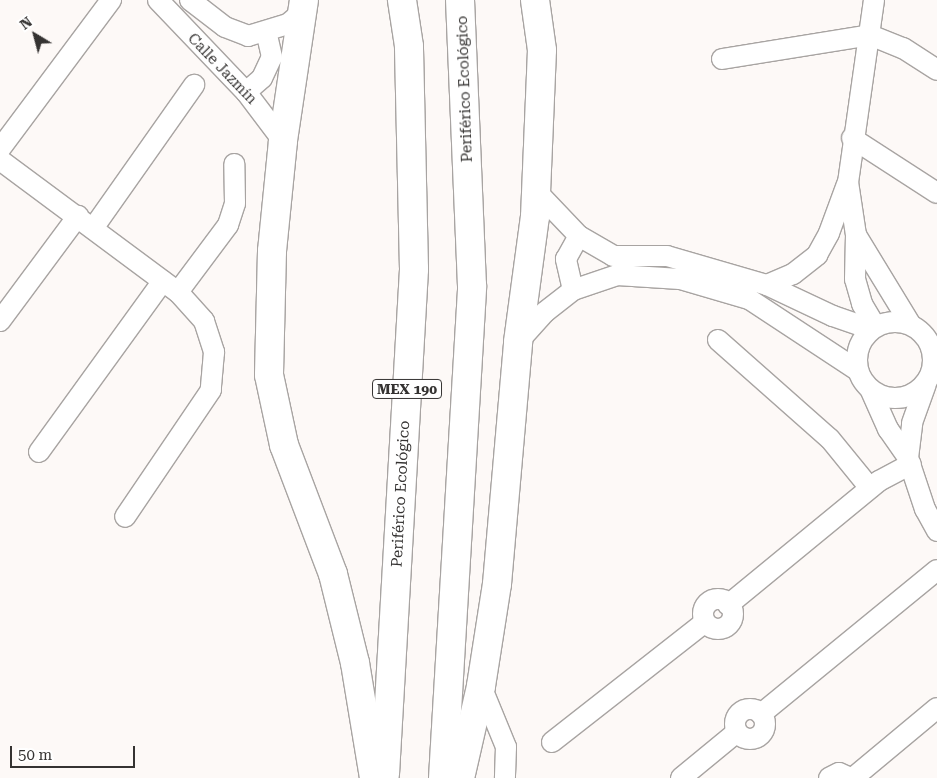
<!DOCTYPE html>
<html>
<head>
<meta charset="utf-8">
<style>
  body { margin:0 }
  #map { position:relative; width:937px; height:778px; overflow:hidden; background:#fdf9f7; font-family:"Roboto Serif",serif }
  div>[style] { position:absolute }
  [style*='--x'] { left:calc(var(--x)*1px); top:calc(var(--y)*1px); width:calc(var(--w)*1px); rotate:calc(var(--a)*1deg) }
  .roads { filter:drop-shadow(1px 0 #a8a4a2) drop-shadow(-1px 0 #a8a4a2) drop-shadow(0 1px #a8a4a2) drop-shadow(0 -1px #a8a4a2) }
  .minor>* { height:20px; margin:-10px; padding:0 10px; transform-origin:10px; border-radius:10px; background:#fff }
  .minor>.ring { margin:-10px; padding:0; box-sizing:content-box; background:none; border:20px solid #fff; border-radius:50% }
  .highway>* { height:28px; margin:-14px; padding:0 14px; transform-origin:14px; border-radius:14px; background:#fff }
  span { translate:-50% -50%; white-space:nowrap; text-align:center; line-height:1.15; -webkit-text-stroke:4px #fff; paint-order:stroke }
  .shield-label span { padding:1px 4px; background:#fff; border:1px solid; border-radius:4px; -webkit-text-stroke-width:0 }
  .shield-label { font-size:14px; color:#353332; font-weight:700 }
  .street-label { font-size:15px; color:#353332 }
  .north { position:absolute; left:10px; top:10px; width:50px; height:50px; -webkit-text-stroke:4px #fff; paint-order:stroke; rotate:323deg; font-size:14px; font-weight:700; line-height:20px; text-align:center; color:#353332 }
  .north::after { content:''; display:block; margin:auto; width:18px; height:22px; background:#353332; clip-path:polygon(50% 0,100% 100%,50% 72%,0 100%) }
  .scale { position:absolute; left:10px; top:746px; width:125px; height:22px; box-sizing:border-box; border:2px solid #353332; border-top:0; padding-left:6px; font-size:15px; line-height:18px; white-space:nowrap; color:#353332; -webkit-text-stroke:4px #fff; paint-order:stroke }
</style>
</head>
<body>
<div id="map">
  <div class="roads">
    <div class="minor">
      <i style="--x:158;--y:0;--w:127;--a:46.3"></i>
      <i style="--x:246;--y:92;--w:61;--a:52.9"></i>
      <i style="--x:190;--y:0;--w:44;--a:37.6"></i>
      <i style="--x:225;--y:27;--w:25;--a:21"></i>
      <i style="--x:248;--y:36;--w:42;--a:-16.7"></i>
      <i style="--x:288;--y:24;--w:18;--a:-41"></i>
      <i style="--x:874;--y:0;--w:184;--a:98.1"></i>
      <i style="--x:848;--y:182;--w:54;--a:81.4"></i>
      <i style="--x:856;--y:235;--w:44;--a:91.3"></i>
      <i style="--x:855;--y:279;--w:26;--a:74"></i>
      <i style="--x:862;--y:304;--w:26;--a:59"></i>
      <i style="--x:722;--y:59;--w:150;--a:-9.2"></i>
      <i style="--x:870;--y:35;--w:35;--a:22"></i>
      <i style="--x:903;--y:48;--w:40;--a:32.9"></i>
      <i style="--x:246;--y:92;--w:21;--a:-41"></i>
      <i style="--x:262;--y:78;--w:23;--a:-65"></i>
      <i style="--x:272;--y:57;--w:26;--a:-103"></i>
      <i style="--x:852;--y:138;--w:101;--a:32.9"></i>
      <i style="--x:0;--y:149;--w:186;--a:-53.3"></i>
      <i style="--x:0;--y:160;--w:222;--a:36.6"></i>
      <i style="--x:178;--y:292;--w:39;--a:48"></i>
      <i style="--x:204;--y:321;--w:33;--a:72"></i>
      <i style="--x:214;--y:352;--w:38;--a:95"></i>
      <i style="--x:211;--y:390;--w:153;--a:124.1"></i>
      <i style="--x:537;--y:192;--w:61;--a:46.3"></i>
      <i style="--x:579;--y:236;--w:39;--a:30"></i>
      <i style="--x:613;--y:256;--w:54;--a:0"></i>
      <i style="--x:667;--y:256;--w:104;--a:16.2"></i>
      <i style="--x:767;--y:285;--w:73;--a:25.2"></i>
      <i style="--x:833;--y:316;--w:39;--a:19"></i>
      <i style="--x:94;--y:227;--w:174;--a:-54.8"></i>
      <i style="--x:856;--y:235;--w:105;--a:58.6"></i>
      <i style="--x:767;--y:285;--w:28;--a:-23"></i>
      <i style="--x:793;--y:274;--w:31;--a:-38"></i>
      <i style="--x:817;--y:255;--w:25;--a:-61"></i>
      <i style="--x:829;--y:233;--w:52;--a:-69.8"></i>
      <i style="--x:573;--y:290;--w:32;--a:-103"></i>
      <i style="--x:566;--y:259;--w:26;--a:-61"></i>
      <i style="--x:178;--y:292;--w:84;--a:-53.3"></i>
      <i style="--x:228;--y:225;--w:23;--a:-72"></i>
      <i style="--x:235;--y:203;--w:39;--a:-91"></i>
      <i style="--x:0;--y:321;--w:131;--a:-53.4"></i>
      <i class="ring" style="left:857px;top:322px;width:56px;height:56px"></i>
      <i style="--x:718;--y:340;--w:149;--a:41.5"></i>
      <i style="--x:830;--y:439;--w:63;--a:50.8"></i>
      <i style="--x:518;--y:342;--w:40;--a:-48"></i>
      <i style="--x:545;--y:312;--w:36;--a:-38"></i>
      <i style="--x:573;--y:290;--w:46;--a:-18.8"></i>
      <i style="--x:617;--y:275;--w:63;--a:3.6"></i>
      <i style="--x:680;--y:279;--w:72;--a:16.2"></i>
      <i style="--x:749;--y:299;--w:129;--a:33.3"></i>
      <i style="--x:871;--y:391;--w:42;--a:65.9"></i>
      <i style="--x:888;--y:429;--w:35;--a:55"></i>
      <i style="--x:908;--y:458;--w:54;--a:71.6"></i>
      <i style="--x:925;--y:509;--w:25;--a:61"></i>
      <i style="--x:39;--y:452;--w:211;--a:-54.1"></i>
      <i style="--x:908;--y:458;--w:35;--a:-83"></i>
      <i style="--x:912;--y:423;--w:41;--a:-70.3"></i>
      <i class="ring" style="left:703px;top:599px;width:10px;height:10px"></i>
      <i style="--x:728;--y:605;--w:195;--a:-39.4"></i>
      <i style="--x:879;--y:481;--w:36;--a:-28"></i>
      <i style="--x:481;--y:686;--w:66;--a:67.7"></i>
      <i style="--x:506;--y:747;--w:31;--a:92"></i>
      <i class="ring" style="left:735px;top:709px;width:10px;height:10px"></i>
      <i style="--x:761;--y:714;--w:227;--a:-39.3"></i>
      <i style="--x:552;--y:742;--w:194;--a:-38.1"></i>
      <i style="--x:681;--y:778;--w:72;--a:-39.4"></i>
      <i style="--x:829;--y:778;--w:11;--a:-27"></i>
      <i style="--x:839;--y:773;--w:12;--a:24"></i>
      <i style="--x:853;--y:778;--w:109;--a:-39.8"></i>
    </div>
    <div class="highway">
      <i style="--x:304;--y:0;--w:143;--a:98.5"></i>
      <i style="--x:283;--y:141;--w:111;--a:95.7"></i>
      <i style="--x:272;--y:251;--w:124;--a:91.4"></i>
      <i style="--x:269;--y:375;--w:72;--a:77.9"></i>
      <i style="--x:284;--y:445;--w:138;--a:69.2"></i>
      <i style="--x:333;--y:574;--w:92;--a:76.1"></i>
      <i style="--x:355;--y:663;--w:117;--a:80.6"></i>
      <i style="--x:385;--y:774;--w:506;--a:-86.71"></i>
      <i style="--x:414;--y:269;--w:223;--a:-91.3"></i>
      <i style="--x:409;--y:46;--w:47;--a:-98.7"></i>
      <i style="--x:443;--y:778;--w:493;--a:-86.6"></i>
      <i style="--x:472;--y:286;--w:286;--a:-92.4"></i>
      <i style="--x:460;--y:778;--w:94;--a:-77.1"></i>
      <i style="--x:481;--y:686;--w:103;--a:-81.1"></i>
      <i style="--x:497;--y:584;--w:243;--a:-85"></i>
      <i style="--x:518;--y:342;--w:126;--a:-82.3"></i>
      <i style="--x:535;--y:217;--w:167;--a:-87.6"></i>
      <i style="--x:542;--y:50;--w:50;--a:-98"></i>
    </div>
  </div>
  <div class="shield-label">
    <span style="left:407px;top:389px">MEX 190</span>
  </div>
  <div class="street-label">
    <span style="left:222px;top:69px;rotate:46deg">Calle Jazmín</span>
    <span style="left:465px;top:89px;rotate:-92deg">Periférico Ecológico</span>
    <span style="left:401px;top:494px;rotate:-87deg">Periférico Ecológico</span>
  </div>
  <div class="north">N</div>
  <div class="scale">50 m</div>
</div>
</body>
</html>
